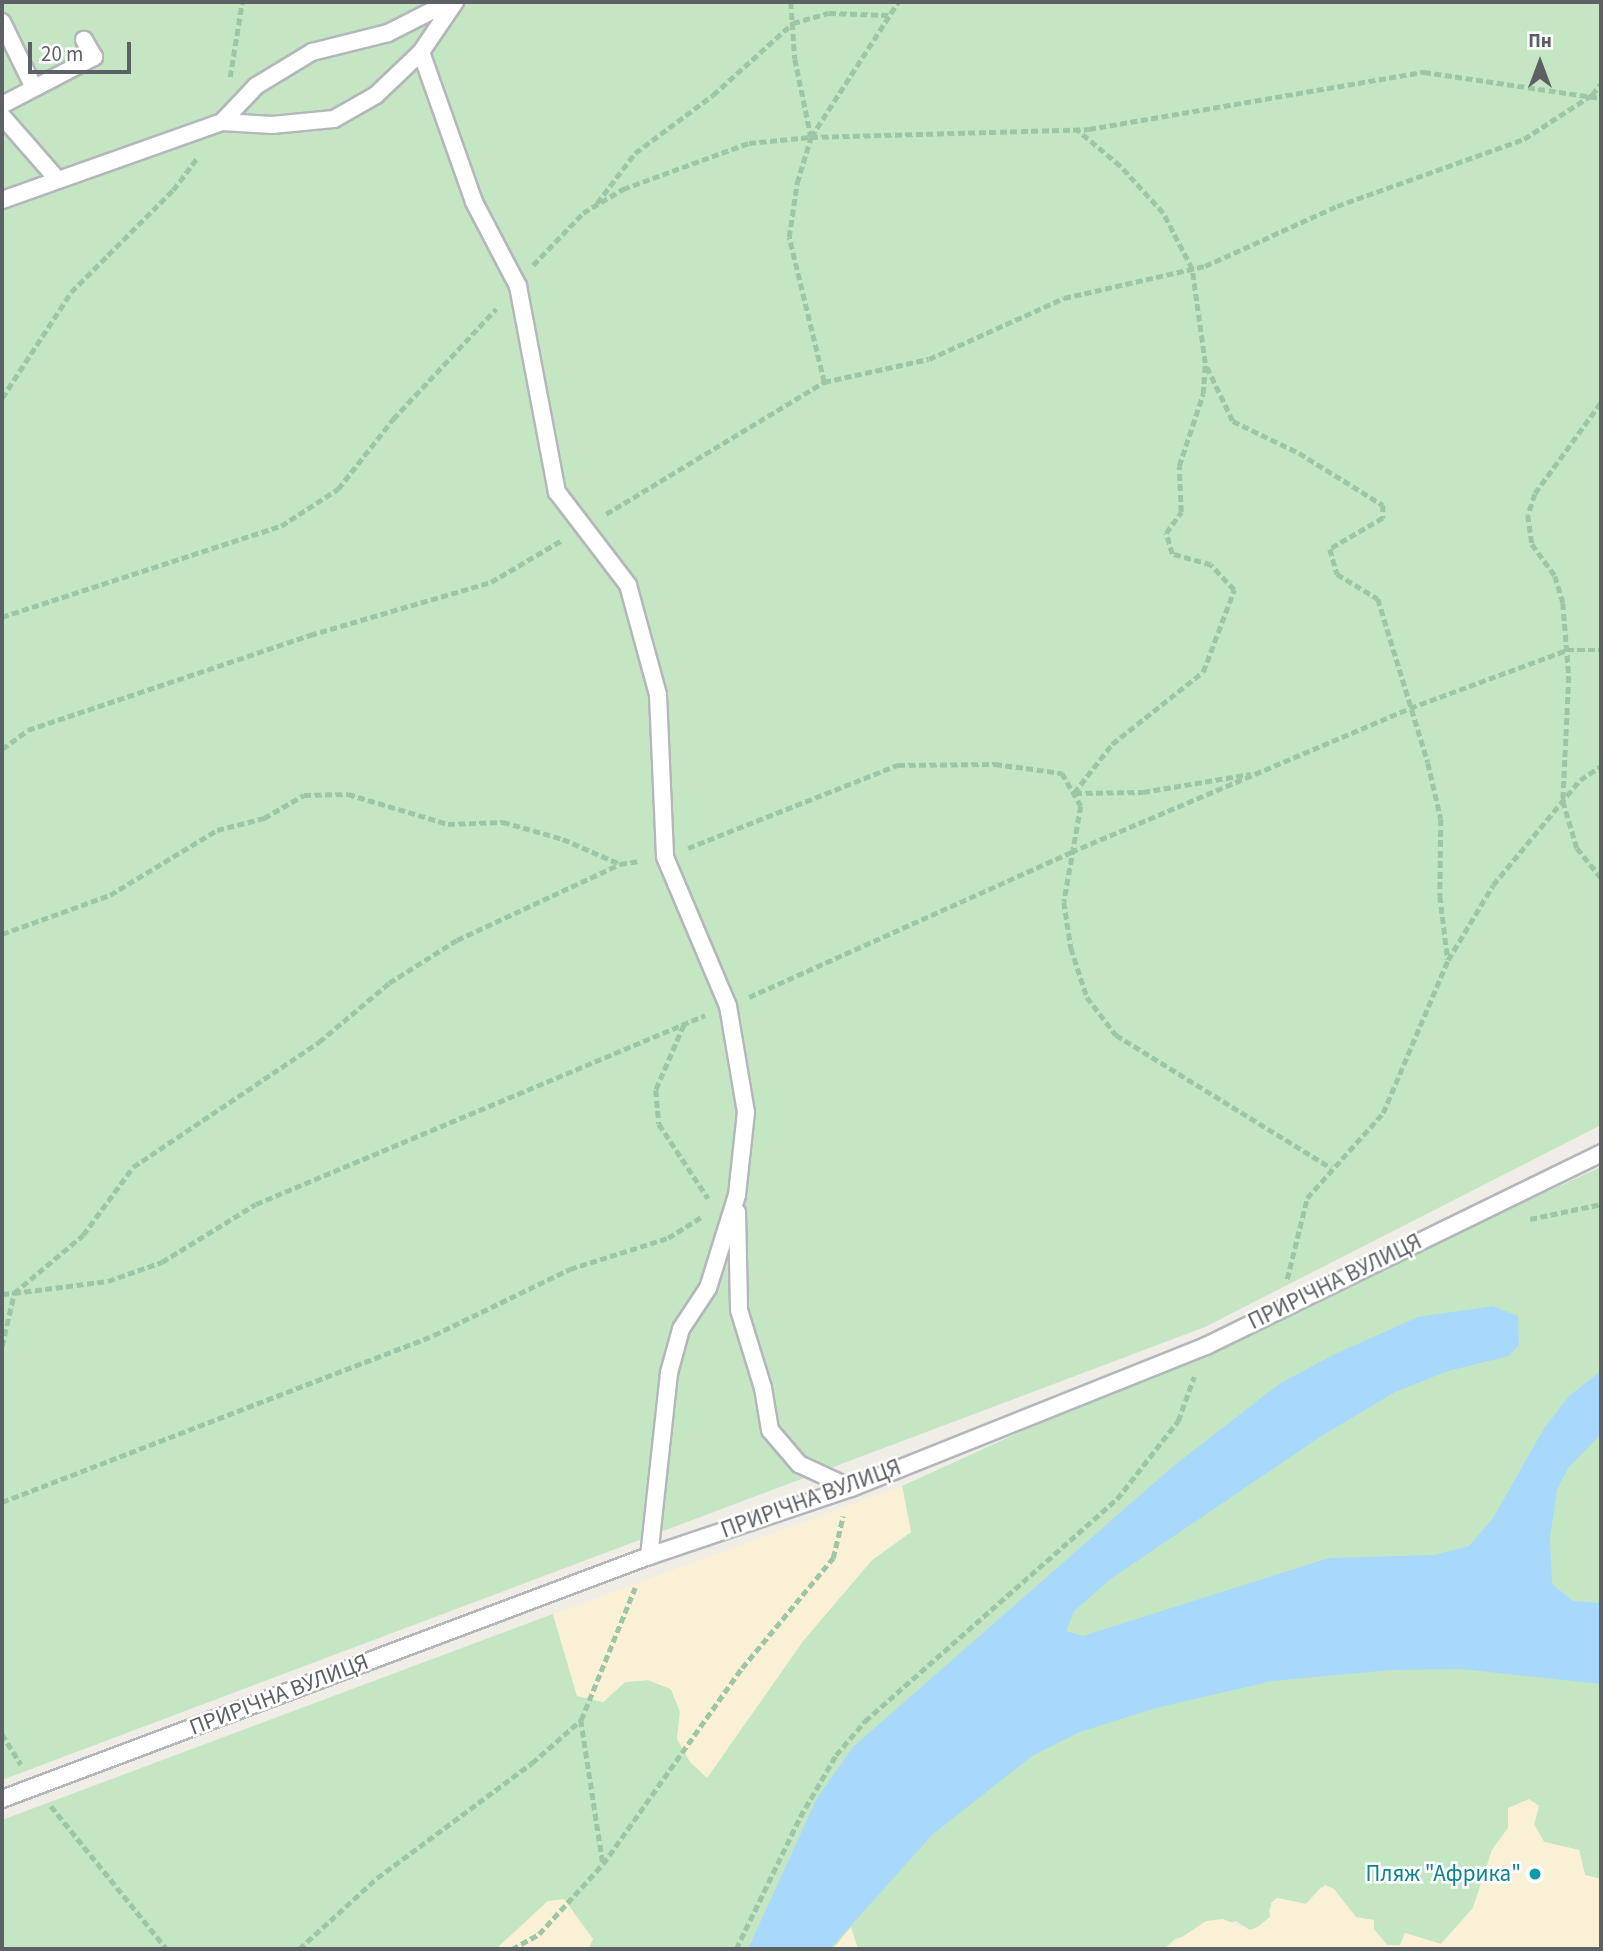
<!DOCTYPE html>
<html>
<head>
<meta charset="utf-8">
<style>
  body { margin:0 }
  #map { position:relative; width:1603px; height:1951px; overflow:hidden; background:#efede6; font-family:"Source Sans 3",sans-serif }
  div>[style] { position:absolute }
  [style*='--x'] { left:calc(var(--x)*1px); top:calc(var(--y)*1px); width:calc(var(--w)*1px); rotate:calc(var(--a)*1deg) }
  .green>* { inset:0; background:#c4e6c3 }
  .sand>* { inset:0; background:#f9f0d6 }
  .water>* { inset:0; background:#a8d9fc }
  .path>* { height:4.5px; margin-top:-2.25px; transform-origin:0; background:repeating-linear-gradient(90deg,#9dc6a7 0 7px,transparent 0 10.5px) }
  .roads { filter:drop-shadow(2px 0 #b3b6ba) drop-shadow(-2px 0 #b3b6ba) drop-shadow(0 2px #b3b6ba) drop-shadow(0 -2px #b3b6ba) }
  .lane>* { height:16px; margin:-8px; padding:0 8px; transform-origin:8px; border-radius:8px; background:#fff }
  .dots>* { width:19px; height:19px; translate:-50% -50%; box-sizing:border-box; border:4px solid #fff; border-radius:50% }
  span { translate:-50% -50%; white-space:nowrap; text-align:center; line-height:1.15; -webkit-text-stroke:5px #fff; paint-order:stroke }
  .street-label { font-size:23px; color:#5d6165 }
  .culture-label { font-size:23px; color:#0d838f }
  .right { translate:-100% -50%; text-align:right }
  .frame { position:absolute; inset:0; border:4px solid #5d6165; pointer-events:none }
  .north { position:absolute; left:1505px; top:28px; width:70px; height:70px; -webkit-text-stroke:5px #fff; paint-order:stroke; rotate:0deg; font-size:19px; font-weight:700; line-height:28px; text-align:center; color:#5d6165 }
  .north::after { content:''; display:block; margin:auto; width:24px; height:32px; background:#5d6165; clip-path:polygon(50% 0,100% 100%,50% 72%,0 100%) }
  .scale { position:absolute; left:28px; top:42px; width:103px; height:32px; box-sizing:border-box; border:4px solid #5d6165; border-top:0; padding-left:9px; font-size:21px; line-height:24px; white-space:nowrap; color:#5d6165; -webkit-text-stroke:5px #fff; paint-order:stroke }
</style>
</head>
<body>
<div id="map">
  <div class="green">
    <i style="clip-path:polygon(2px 2px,1601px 2px,1601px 1125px,1205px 1327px,2px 1780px)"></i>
    <i style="clip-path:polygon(1601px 1167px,1601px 1879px,1585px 1875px,1579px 1850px,1544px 1842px,1534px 1824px,1539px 1806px,1508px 1814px,1508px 1828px,1492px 1850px,1473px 1908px,1441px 1944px,1405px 1933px,1401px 1945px,1387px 1945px,1373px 1929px,1374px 1920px,1356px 1918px,1338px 1895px,1321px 1887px,1306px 1904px,1277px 1898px,1269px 1910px,1270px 1917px,1258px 1927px,1250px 1930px,1236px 1921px,1175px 1939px,1164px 1949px,858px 1949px,851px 1929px,846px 1949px,588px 1949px,593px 1939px,548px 1901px,496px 1949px,2px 1949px,2px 1820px,553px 1614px,577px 1696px,603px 1702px,625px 1682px,649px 1680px,671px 1689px,680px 1712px,677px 1739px,707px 1777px,803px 1640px,872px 1560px,911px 1532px,902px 1486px)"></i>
  </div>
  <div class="sand">
    <i style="clip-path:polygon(902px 1486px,911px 1532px,872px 1560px,804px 1640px,707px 1778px,690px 1762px,677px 1739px,680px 1712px,671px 1689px,648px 1680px,625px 1682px,603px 1702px,577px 1696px,553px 1614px)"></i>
    <i style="clip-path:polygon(1529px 1799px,1539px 1806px,1534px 1824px,1544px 1842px,1579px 1850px,1585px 1875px,1601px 1879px,1601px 1949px,1164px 1949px,1206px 1921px,1223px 1919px,1250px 1930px,1258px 1927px,1270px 1917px,1271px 1903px,1277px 1898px,1306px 1904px,1325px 1885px,1334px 1889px,1356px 1917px,1374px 1920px,1374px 1929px,1387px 1945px,1400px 1945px,1405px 1933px,1441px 1944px,1473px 1908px,1492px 1850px,1508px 1828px,1508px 1808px)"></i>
    <i style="clip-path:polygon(564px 1899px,593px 1939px,588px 1949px,496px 1949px,548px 1901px)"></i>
    <i style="clip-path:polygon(851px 1927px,858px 1949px,830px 1949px,836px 1945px)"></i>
  </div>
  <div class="water">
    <i style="clip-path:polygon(1493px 1306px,1518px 1316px,1519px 1345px,1509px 1356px,1448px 1371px,1395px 1392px,1320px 1437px,1112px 1578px,1074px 1611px,1066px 1631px,1083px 1636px,1329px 1558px,1434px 1555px,1469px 1546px,1493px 1518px,1543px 1430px,1569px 1396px,1601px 1371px,1601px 1434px,1568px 1468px,1557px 1490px,1550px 1538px,1552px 1584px,1573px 1601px,1601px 1603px,1601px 1684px,1461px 1669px,1391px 1670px,1272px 1681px,1156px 1708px,1080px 1732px,1032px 1756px,932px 1835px,830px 1949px,748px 1949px,817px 1798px,853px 1747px,1171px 1468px,1279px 1384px,1333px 1355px,1418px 1317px)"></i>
  </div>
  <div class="path">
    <i style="--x:791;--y:2;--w:57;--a:86"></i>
    <i style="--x:795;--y:59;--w:79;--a:78.3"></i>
    <i style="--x:230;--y:77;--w:76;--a:-80.9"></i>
    <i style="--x:597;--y:203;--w:63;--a:-52.8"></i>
    <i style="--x:635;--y:153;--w:97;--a:-36.6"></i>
    <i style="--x:713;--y:95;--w:108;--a:-42"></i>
    <i style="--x:793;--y:23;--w:37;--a:-16"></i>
    <i style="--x:829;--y:13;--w:60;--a:1.9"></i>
    <i style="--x:533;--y:265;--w:72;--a:-46.1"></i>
    <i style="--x:583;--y:213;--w:47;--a:-31"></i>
    <i style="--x:623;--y:189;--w:134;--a:-20.1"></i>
    <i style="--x:749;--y:143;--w:62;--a:-5.5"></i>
    <i style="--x:811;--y:137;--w:278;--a:-1.6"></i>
    <i style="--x:1089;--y:129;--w:340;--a:-9.7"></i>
    <i style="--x:1424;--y:72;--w:179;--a:8.4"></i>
    <i style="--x:1207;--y:367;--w:60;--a:64.3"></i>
    <i style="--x:1233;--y:421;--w:73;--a:25.9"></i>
    <i style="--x:1299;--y:453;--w:99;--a:31.8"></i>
    <i style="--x:1383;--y:505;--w:13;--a:90"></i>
    <i style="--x:1383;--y:518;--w:61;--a:149.7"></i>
    <i style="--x:1330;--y:549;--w:26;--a:74"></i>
    <i style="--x:1337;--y:574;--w:48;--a:31.4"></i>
    <i style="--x:1378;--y:599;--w:171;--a:73"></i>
    <i style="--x:1428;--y:763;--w:57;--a:76.9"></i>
    <i style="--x:1441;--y:819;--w:77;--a:90.7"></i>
    <i style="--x:1440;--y:896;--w:64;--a:82.9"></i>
    <i style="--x:824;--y:382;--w:149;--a:-103.6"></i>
    <i style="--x:789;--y:237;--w:55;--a:-81.6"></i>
    <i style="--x:797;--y:183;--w:48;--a:-73.1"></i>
    <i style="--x:811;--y:137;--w:161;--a:-57.2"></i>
    <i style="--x:2;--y:398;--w:126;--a:-56.9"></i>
    <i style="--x:71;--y:292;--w:144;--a:-45"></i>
    <i style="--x:173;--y:190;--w:40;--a:-53"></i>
    <i style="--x:1601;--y:403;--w:112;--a:126"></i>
    <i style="--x:1535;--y:494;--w:22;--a:108"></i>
    <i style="--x:1528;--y:515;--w:29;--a:82"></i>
    <i style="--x:1532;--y:544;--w:39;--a:54"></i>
    <i style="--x:1555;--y:576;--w:28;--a:73"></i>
    <i style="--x:1563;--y:603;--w:73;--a:85.3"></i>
    <i style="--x:1569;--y:676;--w:125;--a:92.7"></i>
    <i style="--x:1563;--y:801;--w:49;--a:73.4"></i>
    <i style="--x:1577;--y:848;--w:38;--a:51"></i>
    <i style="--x:606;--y:514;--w:255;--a:-31.2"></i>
    <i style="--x:824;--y:382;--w:107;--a:-12.4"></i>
    <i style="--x:929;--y:359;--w:148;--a:-24.3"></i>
    <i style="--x:1064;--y:298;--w:145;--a:-12.8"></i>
    <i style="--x:1205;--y:266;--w:145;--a:-24.4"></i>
    <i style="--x:1337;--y:206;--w:199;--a:-19.7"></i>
    <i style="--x:1524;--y:139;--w:81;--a:-32.9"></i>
    <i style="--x:1592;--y:95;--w:15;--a:-53"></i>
    <i style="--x:2;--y:617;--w:293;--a:-18.1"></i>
    <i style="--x:281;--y:526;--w:68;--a:-33"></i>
    <i style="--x:338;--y:489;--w:89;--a:-51.8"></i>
    <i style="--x:393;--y:419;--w:151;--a:-46.9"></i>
    <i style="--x:2;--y:749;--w:32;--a:-36"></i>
    <i style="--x:28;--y:730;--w:298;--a:-18.6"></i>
    <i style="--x:310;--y:635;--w:189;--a:-16.3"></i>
    <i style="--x:491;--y:582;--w:82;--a:-30.6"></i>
    <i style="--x:1074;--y:793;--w:62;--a:-52.2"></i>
    <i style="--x:1112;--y:744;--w:116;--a:-38.4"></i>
    <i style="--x:1203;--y:672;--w:88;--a:-69.3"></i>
    <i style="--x:1234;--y:590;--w:34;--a:-133"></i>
    <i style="--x:1211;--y:565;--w:41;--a:-164.2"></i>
    <i style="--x:1172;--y:554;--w:22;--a:-106"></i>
    <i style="--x:1166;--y:533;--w:26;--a:-54"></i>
    <i style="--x:1181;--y:512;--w:46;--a:-92.5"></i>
    <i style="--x:1179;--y:466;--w:76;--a:-71.6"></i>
    <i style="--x:1203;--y:394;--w:31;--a:-86"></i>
    <i style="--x:1205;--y:363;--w:95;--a:-97.9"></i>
    <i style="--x:1192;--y:269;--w:63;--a:-117.4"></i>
    <i style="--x:1163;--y:213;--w:64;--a:-132.5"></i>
    <i style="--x:1120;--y:166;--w:56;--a:-140.1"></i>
    <i style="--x:1075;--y:793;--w:68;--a:-0.8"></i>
    <i style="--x:1143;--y:792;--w:109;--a:-9.5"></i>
    <i style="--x:688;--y:848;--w:226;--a:-21.6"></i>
    <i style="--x:898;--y:765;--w:97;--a:-0.6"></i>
    <i style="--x:995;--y:764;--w:68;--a:7.7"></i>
    <i style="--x:1062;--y:773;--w:38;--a:60"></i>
    <i style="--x:1081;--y:806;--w:97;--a:100"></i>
    <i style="--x:1064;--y:902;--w:47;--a:81.3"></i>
    <i style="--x:1071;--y:948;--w:52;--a:71.9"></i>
    <i style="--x:1087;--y:997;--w:48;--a:52.7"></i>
    <i style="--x:1116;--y:1035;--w:253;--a:31.7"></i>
    <i style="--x:2;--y:934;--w:115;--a:-19.9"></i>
    <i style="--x:110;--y:895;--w:125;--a:-31.3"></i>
    <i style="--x:217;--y:830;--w:49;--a:-14.3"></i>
    <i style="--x:264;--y:818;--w:46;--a:-29.9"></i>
    <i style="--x:304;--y:795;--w:44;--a:-1.3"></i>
    <i style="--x:348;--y:794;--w:104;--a:16.7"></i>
    <i style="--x:448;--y:824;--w:55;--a:-2.1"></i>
    <i style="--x:503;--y:822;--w:62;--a:15.8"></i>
    <i style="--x:563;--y:839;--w:62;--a:23.7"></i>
    <i style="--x:749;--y:997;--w:353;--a:-24.2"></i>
    <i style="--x:1071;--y:852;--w:368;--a:-23"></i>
    <i style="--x:1410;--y:708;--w:167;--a:-20.3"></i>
    <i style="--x:1567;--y:650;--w:34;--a:0"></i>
    <i style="--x:684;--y:1025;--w:71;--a:113.3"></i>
    <i style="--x:656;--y:1090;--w:34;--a:85"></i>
    <i style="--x:659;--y:1124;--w:89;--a:56.5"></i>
    <i style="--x:1530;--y:1219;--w:73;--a:-11.9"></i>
    <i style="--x:1287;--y:1279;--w:83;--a:-76.1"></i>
    <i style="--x:1307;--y:1198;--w:114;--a:-48.2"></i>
    <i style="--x:1383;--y:1113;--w:166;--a:-67"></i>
    <i style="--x:1448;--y:960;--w:87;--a:-59"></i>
    <i style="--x:1493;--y:885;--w:136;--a:-50.4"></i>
    <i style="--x:1580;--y:780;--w:25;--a:-34"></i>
    <i style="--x:2;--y:1294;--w:12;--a:-5"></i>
    <i style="--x:14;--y:1293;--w:90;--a:-40"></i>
    <i style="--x:83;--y:1235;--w:84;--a:-53.7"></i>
    <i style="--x:133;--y:1167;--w:224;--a:-33.9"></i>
    <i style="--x:319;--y:1042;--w:92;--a:-40.1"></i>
    <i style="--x:389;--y:983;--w:80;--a:-32.3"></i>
    <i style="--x:457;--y:940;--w:180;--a:-25"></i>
    <i style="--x:620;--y:864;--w:20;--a:-9"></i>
    <i style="--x:2;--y:1346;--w:54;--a:-77.2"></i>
    <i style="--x:14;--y:1293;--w:95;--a:-7.3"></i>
    <i style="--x:108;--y:1281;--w:57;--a:-19.4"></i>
    <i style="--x:162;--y:1262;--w:110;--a:-31.7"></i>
    <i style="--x:256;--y:1204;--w:487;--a:-22.8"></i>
    <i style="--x:2;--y:1502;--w:463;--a:-21.1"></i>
    <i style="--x:434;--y:1335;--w:151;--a:-25.9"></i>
    <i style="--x:570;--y:1269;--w:103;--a:-17.6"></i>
    <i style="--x:668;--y:1238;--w:41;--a:-32.2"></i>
    <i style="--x:581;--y:1720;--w:145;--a:81.3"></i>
    <i style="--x:2;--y:1734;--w:36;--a:58"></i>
    <i style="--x:51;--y:1806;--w:184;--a:51"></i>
    <i style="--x:299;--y:1949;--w:105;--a:-42.3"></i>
    <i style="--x:377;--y:1878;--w:193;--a:-36.6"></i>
    <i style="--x:532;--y:1763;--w:65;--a:-41.3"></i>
    <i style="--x:581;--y:1720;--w:143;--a:-67.8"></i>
    <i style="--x:512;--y:1949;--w:31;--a:-29"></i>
    <i style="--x:539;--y:1934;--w:95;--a:-47.6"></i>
    <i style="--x:603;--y:1864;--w:240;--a:-54.7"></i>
    <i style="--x:742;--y:1668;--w:143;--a:-50.4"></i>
    <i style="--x:833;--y:1558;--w:43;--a:-76.6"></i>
    <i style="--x:736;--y:1949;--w:147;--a:-64.1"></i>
    <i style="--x:800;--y:1817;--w:72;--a:-59.9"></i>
    <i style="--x:836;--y:1755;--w:45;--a:-49.5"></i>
    <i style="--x:865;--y:1721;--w:336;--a:-41.4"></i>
    <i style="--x:1117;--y:1499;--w:99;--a:-52"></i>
    <i style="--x:1178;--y:1421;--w:47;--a:-70"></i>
  </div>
  <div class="roads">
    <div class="lane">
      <i style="--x:455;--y:2;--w:60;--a:124.2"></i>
      <i style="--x:421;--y:52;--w:159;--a:70.5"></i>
      <i style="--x:474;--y:202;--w:95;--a:62.4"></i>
      <i style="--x:518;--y:286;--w:210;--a:79.3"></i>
      <i style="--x:557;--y:492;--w:117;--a:52.6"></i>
      <i style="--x:628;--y:585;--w:114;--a:74.7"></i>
      <i style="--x:658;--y:695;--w:162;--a:87.5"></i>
      <i style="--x:665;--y:857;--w:162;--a:67.1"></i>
      <i style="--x:728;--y:1006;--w:108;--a:80.4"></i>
      <i style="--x:746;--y:1112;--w:83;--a:96.2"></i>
      <i style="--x:737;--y:1195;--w:97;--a:107.3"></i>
      <i style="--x:708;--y:1288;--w:49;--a:123.4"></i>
      <i style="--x:681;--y:1329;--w:46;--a:105.3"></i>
      <i style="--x:669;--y:1373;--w:184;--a:96.2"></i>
      <i style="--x:2;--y:22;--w:73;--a:64.1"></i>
      <i style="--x:2;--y:105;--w:104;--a:-27.6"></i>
      <i style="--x:94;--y:57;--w:20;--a:-120"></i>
      <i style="--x:2;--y:116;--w:85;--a:48.8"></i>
      <i style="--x:222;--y:122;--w:50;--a:3.4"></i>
      <i style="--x:272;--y:125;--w:62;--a:-5.5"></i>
      <i style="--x:334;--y:119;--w:48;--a:-29.7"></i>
      <i style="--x:376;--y:95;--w:62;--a:-43.7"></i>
      <i style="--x:2;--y:200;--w:233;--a:-19.5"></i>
      <i style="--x:222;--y:122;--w:50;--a:-46.6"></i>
      <i style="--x:256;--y:86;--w:66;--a:-31.3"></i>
      <i style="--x:312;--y:52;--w:78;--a:-14"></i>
      <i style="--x:388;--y:33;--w:68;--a:-26.9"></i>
      <i style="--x:737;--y:1212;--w:98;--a:88.8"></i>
      <i style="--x:739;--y:1310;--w:82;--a:72.9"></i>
      <i style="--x:763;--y:1388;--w:43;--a:80.5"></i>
      <i style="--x:770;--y:1430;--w:45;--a:49.5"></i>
      <i style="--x:799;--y:1464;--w:57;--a:24.8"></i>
      <i style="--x:2;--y:1799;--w:691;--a:-20.59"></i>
      <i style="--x:649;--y:1556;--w:213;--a:-18.6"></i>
      <i style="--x:851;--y:1488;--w:382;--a:-21.8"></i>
      <i style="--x:1206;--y:1346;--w:440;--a:-26"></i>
    </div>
  </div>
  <div class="dots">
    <i style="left:1535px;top:1874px;background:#0f9aa8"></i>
  </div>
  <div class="street-label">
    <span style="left:1335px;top:1282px;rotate:-26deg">ПРИРІЧНА ВУЛИЦЯ</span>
    <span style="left:811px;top:1499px;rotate:-20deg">ПРИРІЧНА ВУЛИЦЯ</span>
    <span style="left:279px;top:1695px;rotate:-21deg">ПРИРІЧНА ВУЛИЦЯ</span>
  </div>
  <div class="culture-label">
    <span class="right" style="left:1521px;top:1874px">Пляж "Африка"</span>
  </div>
  <div class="frame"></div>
  <div class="north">Пн</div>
  <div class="scale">20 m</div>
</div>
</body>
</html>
